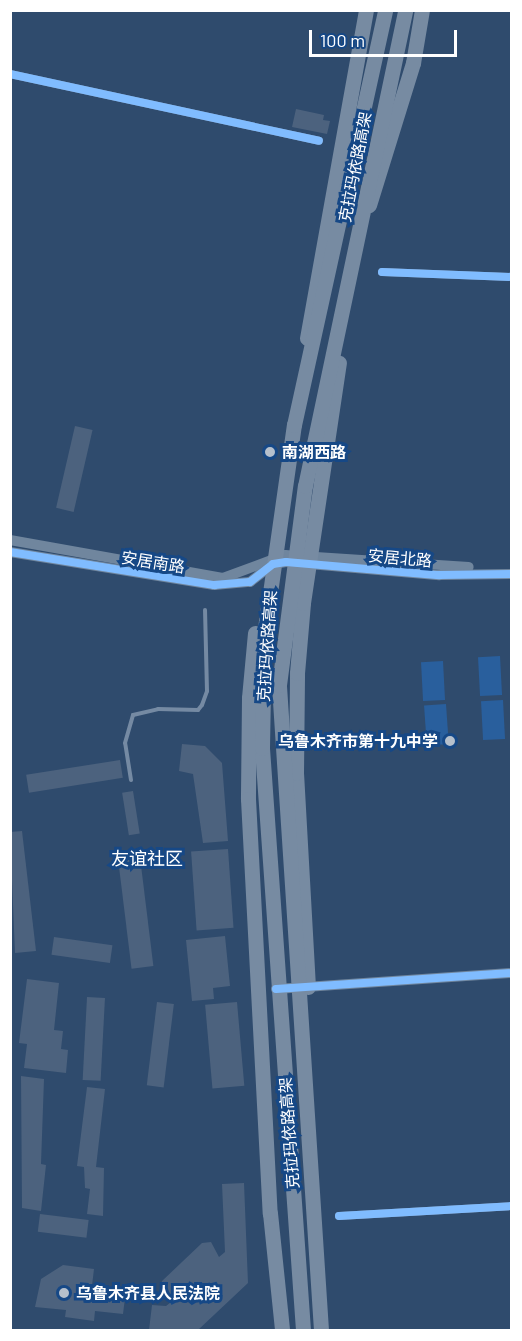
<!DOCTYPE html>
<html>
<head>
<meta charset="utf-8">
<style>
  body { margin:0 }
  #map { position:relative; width:522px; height:1341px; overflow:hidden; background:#2f4b6d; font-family:Barlow,"Noto Sans SC",sans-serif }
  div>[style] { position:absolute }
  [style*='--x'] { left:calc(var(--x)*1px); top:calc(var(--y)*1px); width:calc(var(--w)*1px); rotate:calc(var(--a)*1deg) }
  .green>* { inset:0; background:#295f9d; transform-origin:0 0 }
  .building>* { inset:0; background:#4c627e; transform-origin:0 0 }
  .lane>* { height:4px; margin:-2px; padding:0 2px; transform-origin:2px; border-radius:2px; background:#758aa3 }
  .street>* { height:8px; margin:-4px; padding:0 4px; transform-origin:4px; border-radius:4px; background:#758aa3 }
  .secondary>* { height:10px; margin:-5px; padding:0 5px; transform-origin:5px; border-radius:5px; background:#70869e }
  .highway>* { height:15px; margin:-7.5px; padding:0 7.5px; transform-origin:7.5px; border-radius:7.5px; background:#778ba2 }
  .highway-bridge>* { height:15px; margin:-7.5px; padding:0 7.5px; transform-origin:7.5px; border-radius:7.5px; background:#778ba2 }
  .cycleway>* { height:8px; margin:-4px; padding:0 4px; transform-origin:4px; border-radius:4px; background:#80bcff }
  .dots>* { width:16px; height:16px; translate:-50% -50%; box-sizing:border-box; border:3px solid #164886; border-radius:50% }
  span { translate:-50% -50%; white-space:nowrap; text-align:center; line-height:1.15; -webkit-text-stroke:6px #164886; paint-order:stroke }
  .street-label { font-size:16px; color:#fff }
  .poi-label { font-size:16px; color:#fff; font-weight:700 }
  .left { translate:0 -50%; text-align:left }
  .right { translate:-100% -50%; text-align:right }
  .neighbourhood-label { font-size:18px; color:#fff }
  .frame { position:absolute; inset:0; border:12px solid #fff; pointer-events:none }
  .scale { position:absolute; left:309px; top:30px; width:148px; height:27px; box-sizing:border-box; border:3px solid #fff; border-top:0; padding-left:8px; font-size:18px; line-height:21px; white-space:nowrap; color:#fff; -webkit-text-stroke:4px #164886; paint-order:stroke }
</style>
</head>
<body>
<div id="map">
  <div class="green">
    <i style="left:500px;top:656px;width:39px;height:22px;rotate:87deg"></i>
    <i style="left:443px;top:661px;width:39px;height:22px;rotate:87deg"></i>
    <i style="left:503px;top:700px;width:39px;height:22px;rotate:87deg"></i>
    <i style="left:446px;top:704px;width:40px;height:22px;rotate:86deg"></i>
  </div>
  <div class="building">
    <i style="clip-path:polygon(296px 109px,324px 115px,323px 120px,330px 121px,327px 134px,292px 127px)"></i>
    <i style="left:75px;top:426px;width:18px;height:84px;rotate:13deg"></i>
    <i style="clip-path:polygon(182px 744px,205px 746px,222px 763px,228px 841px,203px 843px,193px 774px,179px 771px)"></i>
    <i style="left:120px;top:760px;width:18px;height:95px;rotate:81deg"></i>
    <i style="left:133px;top:791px;width:43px;height:11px;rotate:81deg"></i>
    <i style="clip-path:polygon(22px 831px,36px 951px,15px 953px,10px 832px)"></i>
    <i style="left:139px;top:849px;width:118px;height:22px;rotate:83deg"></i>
    <i style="left:228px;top:849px;width:79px;height:37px;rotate:86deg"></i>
    <i style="clip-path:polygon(225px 936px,230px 986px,213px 988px,214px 999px,192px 1001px,186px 940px)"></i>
    <i style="left:54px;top:937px;width:59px;height:18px;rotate:8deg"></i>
    <i style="clip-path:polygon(27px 979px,59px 983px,54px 1030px,63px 1031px,61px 1049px,68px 1050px,66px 1073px,24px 1068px,27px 1044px,19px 1043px)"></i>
    <i style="left:87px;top:997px;width:18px;height:83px;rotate:3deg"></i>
    <i style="left:157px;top:1002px;width:17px;height:84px;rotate:7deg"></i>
    <i style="left:237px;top:1002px;width:84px;height:32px;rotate:85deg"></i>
    <i style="clip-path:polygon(21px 1076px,44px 1079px,41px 1164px,46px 1165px,41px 1211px,22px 1208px)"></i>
    <i style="clip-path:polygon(87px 1087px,105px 1089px,96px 1167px,104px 1168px,103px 1216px,87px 1214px,90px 1189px,85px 1188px,84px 1167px,77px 1166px)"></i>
    <i style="clip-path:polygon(244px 1183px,248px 1283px,198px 1330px,149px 1330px,152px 1305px,166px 1306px,175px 1299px,160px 1289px,162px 1281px,202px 1243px,211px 1242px,219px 1257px,225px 1252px,222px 1184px)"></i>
    <i style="left:40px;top:1214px;width:49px;height:18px;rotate:7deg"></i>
    <i style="clip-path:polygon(63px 1265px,94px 1269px,91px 1294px,125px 1298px,123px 1314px,95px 1311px,94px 1321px,65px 1317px,66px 1310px,35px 1307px,41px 1279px)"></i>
  </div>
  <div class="lane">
    <i style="--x:131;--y:780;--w:37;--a:-99"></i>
    <i style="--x:125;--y:743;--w:29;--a:-74"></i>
    <i style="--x:133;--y:715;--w:26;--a:-13"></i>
    <i style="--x:158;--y:709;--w:40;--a:1.4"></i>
    <i style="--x:198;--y:710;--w:6;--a:-51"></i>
    <i style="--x:202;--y:705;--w:15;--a:-70"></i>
    <i style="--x:207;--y:691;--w:81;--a:-91.4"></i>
  </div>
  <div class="street">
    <i style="--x:10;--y:74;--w:316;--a:12.2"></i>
    <i style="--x:382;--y:272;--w:130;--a:2.2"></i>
    <i style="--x:339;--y:1216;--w:173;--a:-3.3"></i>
  </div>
  <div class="secondary">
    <i style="--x:10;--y:540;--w:216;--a:10.1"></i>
    <i style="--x:223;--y:578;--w:66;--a:-20.4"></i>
    <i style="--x:285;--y:555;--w:184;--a:3.7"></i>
    <i style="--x:10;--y:552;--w:207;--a:9.2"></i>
    <i style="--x:214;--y:585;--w:36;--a:-5"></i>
    <i style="--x:250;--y:582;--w:29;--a:-38"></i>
    <i style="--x:273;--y:564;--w:13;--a:-9"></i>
    <i style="--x:286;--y:562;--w:154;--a:4.9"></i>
    <i style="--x:439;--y:575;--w:73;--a:-0.8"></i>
    <i style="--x:276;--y:989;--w:237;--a:-3.9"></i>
  </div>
  <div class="highway">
    <i style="--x:369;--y:205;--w:149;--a:-72.8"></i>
    <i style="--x:413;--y:63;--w:54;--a:-80.4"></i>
    <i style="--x:307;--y:338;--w:333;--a:-79.8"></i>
    <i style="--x:270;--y:1213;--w:118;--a:84.1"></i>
  </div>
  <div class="highway-bridge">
    <i style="--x:255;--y:633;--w:65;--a:95.3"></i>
    <i style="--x:249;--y:698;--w:101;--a:90.6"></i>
    <i style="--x:248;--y:799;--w:415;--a:87"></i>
    <i style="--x:308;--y:987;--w:214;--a:-93.2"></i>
    <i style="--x:296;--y:773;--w:100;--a:-89.4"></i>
    <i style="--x:297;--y:673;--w:70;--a:-85.1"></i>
    <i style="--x:303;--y:603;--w:243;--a:-81.5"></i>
    <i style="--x:303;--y:1330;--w:583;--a:-94.03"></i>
    <i style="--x:262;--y:748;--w:113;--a:-89"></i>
    <i style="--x:264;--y:635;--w:212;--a:-81.9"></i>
    <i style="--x:294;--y:425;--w:425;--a:-77.6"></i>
    <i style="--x:321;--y:1330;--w:646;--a:-93.73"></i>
    <i style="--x:279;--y:685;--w:201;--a:-82.6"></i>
    <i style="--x:305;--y:486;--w:486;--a:-78.1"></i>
  </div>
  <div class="cycleway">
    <i style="--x:10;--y:74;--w:316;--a:12.2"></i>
    <i style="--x:382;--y:272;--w:130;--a:2.2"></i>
    <i style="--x:10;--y:552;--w:207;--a:9.2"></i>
    <i style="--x:214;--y:585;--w:36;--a:-5"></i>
    <i style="--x:250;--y:582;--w:29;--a:-38"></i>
    <i style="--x:273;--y:564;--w:13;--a:-9"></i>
    <i style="--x:286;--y:562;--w:154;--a:4.9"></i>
    <i style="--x:439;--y:575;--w:73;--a:-0.8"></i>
    <i style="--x:276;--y:989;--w:237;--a:-3.9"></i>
    <i style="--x:339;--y:1216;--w:173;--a:-3.3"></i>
  </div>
  <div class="dots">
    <i style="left:270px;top:452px;background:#b6c0cc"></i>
    <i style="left:450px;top:741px;background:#b6c0cc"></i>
    <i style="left:64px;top:1293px;background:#b6c0cc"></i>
  </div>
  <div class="street-label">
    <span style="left:355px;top:167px;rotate:-79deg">克拉玛依路高架</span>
    <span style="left:400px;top:558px;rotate:5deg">安居北路</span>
    <span style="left:153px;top:562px;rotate:9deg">安居南路</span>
    <span style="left:267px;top:646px;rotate:-86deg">克拉玛依路高架</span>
    <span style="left:289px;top:1133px;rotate:-94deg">克拉玛依路高架</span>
  </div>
  <div class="poi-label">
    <span class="left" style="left:282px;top:452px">南湖西路</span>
    <span class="right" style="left:438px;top:741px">乌鲁木齐市第十九中学</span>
    <span class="left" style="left:76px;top:1293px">乌鲁木齐县人民法院</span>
  </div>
  <div class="neighbourhood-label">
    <span style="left:147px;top:858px">友谊社区</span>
  </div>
  <div class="frame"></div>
  <div class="scale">100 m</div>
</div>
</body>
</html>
